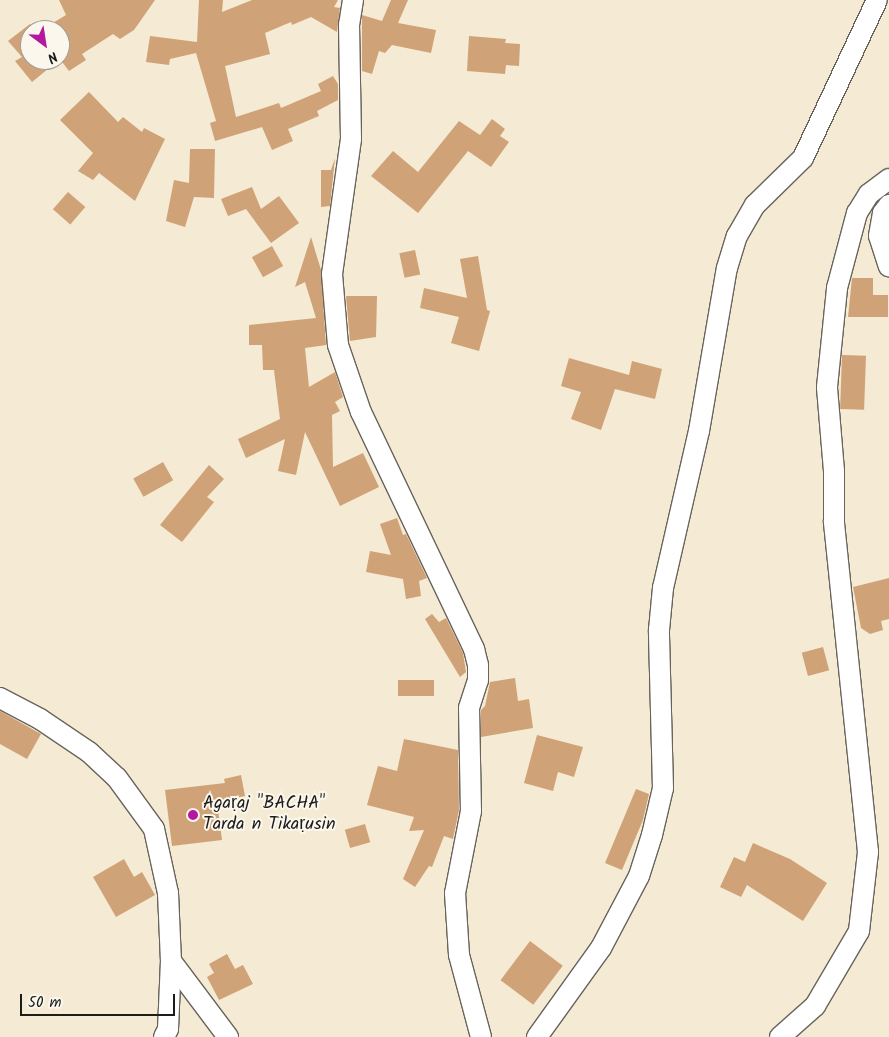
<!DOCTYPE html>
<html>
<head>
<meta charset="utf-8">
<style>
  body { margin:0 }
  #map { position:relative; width:889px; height:1037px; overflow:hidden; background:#f5ead3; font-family:Kalam,sans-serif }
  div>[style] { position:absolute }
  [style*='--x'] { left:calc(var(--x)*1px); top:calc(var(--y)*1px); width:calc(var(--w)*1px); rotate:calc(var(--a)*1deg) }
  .building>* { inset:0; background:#d0a277; transform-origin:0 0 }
  .roads { filter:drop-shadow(1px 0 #68645c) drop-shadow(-1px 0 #68645c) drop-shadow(0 1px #68645c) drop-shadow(0 -1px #68645c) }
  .street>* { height:20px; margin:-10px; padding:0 10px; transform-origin:10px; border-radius:10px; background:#fff }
  .dots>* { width:14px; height:14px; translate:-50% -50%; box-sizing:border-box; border:2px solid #fbf7ec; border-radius:50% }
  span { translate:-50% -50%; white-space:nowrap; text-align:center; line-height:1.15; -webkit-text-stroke:4px #fbf7ec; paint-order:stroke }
  .poi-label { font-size:18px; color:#1c1c1c }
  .left { translate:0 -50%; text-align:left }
  .north { position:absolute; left:20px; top:20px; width:50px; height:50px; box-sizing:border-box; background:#fbf7ec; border:1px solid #a29f99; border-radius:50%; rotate:149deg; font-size:14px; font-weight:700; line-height:20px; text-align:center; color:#1c1c1c }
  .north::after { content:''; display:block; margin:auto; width:18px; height:22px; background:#b5179e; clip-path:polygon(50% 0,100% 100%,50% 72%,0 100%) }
  .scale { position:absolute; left:20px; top:994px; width:155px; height:22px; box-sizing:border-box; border:2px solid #1c1c1c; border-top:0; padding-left:6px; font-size:15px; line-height:18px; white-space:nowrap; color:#1c1c1c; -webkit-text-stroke:4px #fbf7ec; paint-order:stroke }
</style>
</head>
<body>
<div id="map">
  <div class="building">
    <i style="clip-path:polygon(59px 0,155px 0,134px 30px,120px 39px,113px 34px,82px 54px,86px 60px,69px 71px,60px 59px,60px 30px,41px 30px,66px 15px)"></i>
    <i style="clip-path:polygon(199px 0,223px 0,222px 12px,252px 0,338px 0,334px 7px,340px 8px,337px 32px,311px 17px,292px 25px,291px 22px,265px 33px,270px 54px,225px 66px,236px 117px,279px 103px,281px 108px,321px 91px,318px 84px,333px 76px,338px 84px,338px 100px,317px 111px,319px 116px,288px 129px,293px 141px,272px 150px,262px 127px,215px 141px,210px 123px,216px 121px,196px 53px,170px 59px,169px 65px,146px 62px,150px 36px,197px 42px)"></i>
    <i style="clip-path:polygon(391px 0,408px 0,398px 23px,436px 30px,431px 53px,392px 45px,385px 53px,379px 51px,372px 74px,362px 71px,362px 15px,382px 21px)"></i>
    <i style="clip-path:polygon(30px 24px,35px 30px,30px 30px,30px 60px,59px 60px,32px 82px,15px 61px,22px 57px,8px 41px)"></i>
    <i style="clip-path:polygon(469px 36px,506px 39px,505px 43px,520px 44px,519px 66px,506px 65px,505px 74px,467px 71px)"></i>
    <i style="clip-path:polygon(89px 92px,118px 122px,123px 117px,142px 132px,144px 128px,165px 139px,135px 201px,99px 173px,93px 180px,78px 171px,93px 153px,60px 120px)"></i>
    <i style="clip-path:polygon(492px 119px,505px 129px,500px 136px,509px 142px,491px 167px,468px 151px,418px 213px,371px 176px,393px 151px,418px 172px,459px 121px,480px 135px)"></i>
    <i style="clip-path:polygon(190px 149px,215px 149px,214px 198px,194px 197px,185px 227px,166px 221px,174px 180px,189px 183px)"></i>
    <i style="clip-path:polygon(335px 158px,330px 206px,321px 207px,321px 170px,331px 170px)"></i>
    <i style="clip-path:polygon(252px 187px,261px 209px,279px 196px,299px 223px,271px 243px,246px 209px,228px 216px,221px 199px)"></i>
    <i style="left:68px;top:192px;width:23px;height:23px;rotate:41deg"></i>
    <i style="clip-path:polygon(311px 237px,321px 270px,326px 345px,305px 348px,309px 387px,335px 372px,343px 397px,335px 402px,340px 411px,332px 415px,333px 467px,363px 453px,379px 487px,340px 506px,305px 432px,296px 475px,278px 471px,285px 439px,246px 458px,238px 439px,280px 419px,274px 370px,263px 370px,262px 345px,249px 345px,249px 325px,316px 318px,305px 282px,295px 287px)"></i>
    <i style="left:272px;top:246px;width:23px;height:23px;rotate:61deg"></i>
    <i style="left:415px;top:250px;width:25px;height:16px;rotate:78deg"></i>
    <i style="clip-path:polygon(478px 256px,487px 310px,490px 311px,479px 351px,451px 343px,459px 317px,420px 308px,424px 288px,467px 298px,460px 259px)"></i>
    <i style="clip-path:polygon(852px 278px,873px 278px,873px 295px,888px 295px,888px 317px,848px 317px)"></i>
    <i style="clip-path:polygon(346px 296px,377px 296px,376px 337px,350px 341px)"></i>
    <i style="left:842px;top:355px;width:24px;height:54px;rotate:2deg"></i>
    <i style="clip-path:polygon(569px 358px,629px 375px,632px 361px,662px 369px,655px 399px,615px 389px,601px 430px,571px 419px,581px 392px,561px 386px)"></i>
    <i style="left:163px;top:462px;width:21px;height:34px;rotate:61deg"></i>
    <i style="clip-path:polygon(209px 465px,224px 479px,207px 497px,214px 502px,182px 542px,160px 525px)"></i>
    <i style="clip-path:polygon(397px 518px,403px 535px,406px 534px,427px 578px,419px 581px,421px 596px,406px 599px,403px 579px,366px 572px,370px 551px,391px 555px,380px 524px)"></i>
    <i style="clip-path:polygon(889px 578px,889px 619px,881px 621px,883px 630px,870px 634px,861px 628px,853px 587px)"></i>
    <i style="clip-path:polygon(432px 614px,439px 622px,446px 618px,463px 653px,466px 672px,460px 677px,425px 619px)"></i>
    <i style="left:823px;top:647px;width:24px;height:22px;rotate:75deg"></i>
    <i style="clip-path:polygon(515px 678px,518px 701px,529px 699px,533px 728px,481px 737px,481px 710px,485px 706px,490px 682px)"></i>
    <i style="left:434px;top:680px;width:16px;height:36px;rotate:90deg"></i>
    <i style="clip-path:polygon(0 711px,41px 734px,27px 759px,0 744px)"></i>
    <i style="clip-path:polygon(537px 735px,583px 747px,574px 777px,558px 772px,553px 791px,524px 783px)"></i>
    <i style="clip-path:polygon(404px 739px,458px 750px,459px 810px,453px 839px,444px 836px,432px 867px,429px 866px,415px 887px,403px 879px,424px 830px,409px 831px,414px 817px,367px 805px,378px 766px,397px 771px)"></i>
    <i style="clip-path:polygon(241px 775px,245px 796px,217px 802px,222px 840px,172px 846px,165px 790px,225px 783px,224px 779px)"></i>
    <i style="clip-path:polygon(636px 789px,649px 794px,643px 820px,622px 870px,605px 863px)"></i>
    <i style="left:365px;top:824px;width:19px;height:21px;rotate:74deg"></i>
    <i style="clip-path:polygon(753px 843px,790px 859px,827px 883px,803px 921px,747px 885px,741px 897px,720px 887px,734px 857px,745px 862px)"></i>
    <i style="clip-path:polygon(124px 859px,134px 877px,142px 872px,155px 895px,116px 917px,93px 877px)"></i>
    <i style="left:530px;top:941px;width:41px;height:49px;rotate:37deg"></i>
    <i style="clip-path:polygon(227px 954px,235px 969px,243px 965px,253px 984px,219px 1000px,207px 977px,214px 973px,209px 964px)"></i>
  </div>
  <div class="roads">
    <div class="street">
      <i style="--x:353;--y:0;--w:24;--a:99"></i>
      <i style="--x:349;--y:24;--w:115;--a:89"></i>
      <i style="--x:351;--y:139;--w:136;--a:98"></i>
      <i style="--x:332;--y:274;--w:71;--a:85.2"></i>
      <i style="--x:338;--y:345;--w:71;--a:71.1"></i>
      <i style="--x:361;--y:412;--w:263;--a:64.5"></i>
      <i style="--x:474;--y:649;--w:16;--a:76"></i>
      <i style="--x:478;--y:665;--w:15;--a:90"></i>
      <i style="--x:478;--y:680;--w:29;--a:108"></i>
      <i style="--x:469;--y:708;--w:103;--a:88.9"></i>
      <i style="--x:471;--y:811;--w:84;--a:101"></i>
      <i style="--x:455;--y:893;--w:62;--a:86.3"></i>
      <i style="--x:459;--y:955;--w:85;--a:75"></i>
      <i style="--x:889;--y:205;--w:10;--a:127"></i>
      <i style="--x:883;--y:213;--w:23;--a:100"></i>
      <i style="--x:879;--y:236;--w:32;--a:72"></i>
      <i style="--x:0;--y:698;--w:45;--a:27.7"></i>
      <i style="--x:40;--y:719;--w:59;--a:34"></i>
      <i style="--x:89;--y:752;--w:38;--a:43"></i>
      <i style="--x:117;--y:778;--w:63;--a:54"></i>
      <i style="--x:154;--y:829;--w:66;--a:77.7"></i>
      <i style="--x:168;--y:893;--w:68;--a:87.5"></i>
      <i style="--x:171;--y:961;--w:95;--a:53.1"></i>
      <i style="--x:164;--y:1037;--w:9;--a:-63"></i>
      <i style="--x:168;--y:1029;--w:68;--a:-87.5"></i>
      <i style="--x:537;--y:1037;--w:110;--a:-54.3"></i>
      <i style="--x:601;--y:948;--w:81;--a:-62.2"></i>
      <i style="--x:639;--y:876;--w:43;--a:-72.4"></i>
      <i style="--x:652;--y:835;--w:48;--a:-76.8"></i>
      <i style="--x:663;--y:788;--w:158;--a:-91.5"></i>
      <i style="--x:659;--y:630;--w:42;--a:-84.6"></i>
      <i style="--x:663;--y:588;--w:161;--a:-77.1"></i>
      <i style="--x:699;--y:431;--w:165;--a:-80.3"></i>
      <i style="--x:727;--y:268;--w:34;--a:-73"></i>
      <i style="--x:737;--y:236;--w:36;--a:-60"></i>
      <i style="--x:755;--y:205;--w:67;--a:-44.4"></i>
      <i style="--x:803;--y:158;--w:174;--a:-64.9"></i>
      <i style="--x:780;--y:1037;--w:47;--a:-41.5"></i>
      <i style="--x:815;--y:1006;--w:87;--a:-59.6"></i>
      <i style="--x:859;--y:931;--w:80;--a:-83.5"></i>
      <i style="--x:868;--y:852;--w:333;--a:-95.9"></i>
      <i style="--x:834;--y:521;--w:50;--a:-90"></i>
      <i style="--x:834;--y:471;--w:84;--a:-94.8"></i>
      <i style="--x:827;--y:387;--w:100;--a:-84.2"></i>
      <i style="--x:837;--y:288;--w:78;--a:-75.1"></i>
      <i style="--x:857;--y:213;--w:22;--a:-58"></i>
      <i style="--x:869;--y:194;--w:25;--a:-37"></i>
    </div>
  </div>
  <div class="dots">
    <i style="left:193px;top:815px;background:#b5179e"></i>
  </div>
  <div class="poi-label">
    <span class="left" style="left:203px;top:815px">Agaṛaj "BACHA"<br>Tarda n Tikaṛusin</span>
  </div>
  <div class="north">N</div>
  <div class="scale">50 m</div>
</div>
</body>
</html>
